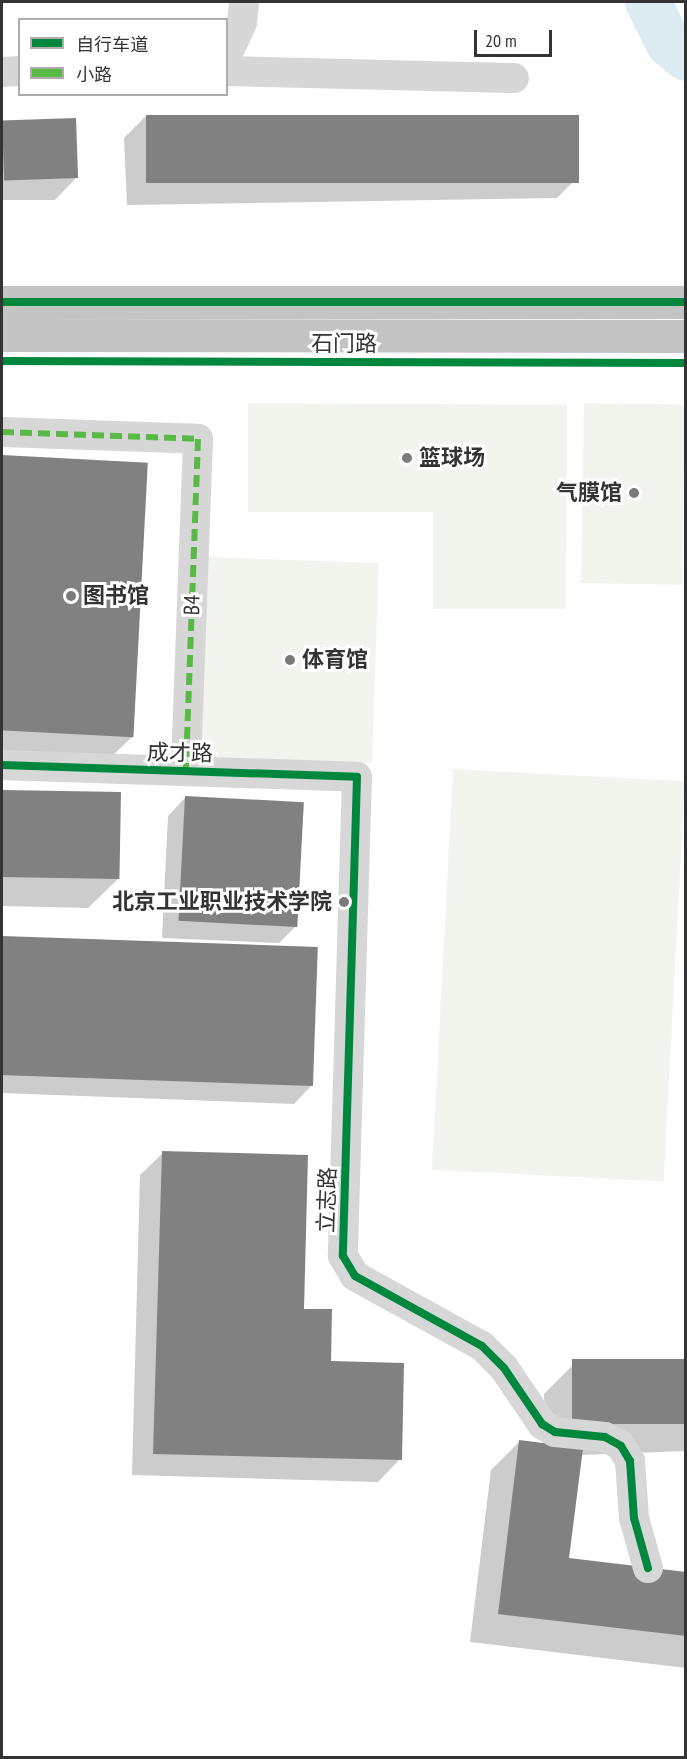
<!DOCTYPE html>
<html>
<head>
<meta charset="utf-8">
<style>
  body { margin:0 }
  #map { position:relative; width:687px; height:1759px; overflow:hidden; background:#fff; font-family:"PT Sans Narrow","Noto Sans SC",sans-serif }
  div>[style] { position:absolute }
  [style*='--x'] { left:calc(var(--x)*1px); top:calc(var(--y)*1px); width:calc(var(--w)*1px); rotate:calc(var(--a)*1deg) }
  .green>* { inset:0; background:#f1f5ed; transform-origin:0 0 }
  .shadow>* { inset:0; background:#0003 }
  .river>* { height:46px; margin:-23px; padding:0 23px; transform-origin:23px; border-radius:23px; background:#ddebf3 }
  .building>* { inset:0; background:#818181; transform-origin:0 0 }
  .minor>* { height:30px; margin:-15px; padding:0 15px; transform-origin:15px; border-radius:15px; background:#d7d7d7 }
  .highway>* { height:33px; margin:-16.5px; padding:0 16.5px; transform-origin:16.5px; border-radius:16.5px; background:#c4c4c4 }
  .quiet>* { height:6px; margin-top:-3px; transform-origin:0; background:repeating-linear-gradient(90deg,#58b947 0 12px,transparent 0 18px) }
  .cycleway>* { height:8px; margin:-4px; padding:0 4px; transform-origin:4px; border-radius:4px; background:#00873e }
  .dots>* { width:16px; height:16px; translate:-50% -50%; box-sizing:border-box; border:3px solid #fff; border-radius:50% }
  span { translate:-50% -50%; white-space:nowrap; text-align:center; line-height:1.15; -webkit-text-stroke:6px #fff; paint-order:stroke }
  .street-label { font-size:22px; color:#333 }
  .poi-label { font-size:22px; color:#333; font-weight:700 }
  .left { translate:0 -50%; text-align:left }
  .right { translate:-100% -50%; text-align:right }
  .frame { position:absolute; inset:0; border:3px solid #333; pointer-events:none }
  .legend { position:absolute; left:18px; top:18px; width:210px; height:78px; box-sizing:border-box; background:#fff; border:2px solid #adadad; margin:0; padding:8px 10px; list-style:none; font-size:18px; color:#333 }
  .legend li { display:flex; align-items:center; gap:12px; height:30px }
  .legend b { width:30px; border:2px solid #adadad }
  .scale { position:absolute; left:474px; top:30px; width:78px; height:27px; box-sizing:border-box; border:3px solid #333; border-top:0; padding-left:8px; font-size:18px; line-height:21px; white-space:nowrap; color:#333; -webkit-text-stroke:4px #fff; paint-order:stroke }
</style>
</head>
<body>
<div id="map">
  <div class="green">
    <i style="clip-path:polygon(248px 403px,567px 405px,566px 609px,433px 609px,433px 512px,248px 512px)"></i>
    <i style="left:584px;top:403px;width:101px;height:180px;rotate:1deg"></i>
    <i style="left:207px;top:557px;width:172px;height:200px;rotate:2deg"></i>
    <i style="left:453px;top:769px;width:232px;height:401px;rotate:3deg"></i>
  </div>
  <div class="shadow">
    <i style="clip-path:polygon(146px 116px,579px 176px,557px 198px,127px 205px,124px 138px)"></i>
    <i style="clip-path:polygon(75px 119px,77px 177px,55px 200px,2px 200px,2px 121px)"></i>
    <i style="clip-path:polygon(2px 457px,146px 463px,133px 736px,110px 758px,2px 753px)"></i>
    <i style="clip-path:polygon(2px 791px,119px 795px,117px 880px,88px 908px,2px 906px)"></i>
    <i style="clip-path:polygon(185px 798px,297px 925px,279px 943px,162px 938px,168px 816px)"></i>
    <i style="clip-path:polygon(2px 937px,317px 949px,311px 1086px,294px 1104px,2px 1093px)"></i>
    <i style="clip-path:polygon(163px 1153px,329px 1362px,400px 1459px,378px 1482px,132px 1475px,140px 1175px)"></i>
    <i style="clip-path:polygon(686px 1361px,686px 1451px,580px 1455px,568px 1560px,686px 1574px,686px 1668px,470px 1642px,491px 1470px,519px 1442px,546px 1445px,544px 1394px,573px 1365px)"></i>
  </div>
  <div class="river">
    <i style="--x:648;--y:2;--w:47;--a:63.4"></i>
    <i style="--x:669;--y:44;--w:22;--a:39"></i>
  </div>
  <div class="building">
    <i style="left:146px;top:115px;width:433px;height:68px"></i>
    <i style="left:76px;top:118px;width:60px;height:74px;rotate:88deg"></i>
    <i style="left:2px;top:455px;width:146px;height:275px;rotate:3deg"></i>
    <i style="left:2px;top:790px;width:119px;height:87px;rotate:1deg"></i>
    <i style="left:185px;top:796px;width:119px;height:125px;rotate:3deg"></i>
    <i style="left:2px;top:936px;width:316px;height:139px;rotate:2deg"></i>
    <i style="clip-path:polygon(162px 1151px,308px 1155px,304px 1309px,332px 1309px,331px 1361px,404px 1363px,402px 1460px,153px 1454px)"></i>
    <i style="left:686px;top:1359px;width:65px;height:114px;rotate:90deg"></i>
    <i style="clip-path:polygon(519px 1440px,583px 1448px,569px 1558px,686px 1572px,686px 1636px,498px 1614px)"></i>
  </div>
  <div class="minor">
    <i style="--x:226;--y:57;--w:38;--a:-65"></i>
    <i style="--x:242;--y:22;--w:20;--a:-84"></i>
    <i style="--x:226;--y:71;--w:288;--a:1.4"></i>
    <i style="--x:2;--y:72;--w:18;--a:-3"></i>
    <i style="--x:2;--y:432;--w:196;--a:2"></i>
    <i style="--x:198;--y:439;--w:332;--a:92.1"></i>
    <i style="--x:2;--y:765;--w:355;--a:1.9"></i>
    <i style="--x:357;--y:777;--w:479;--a:91.7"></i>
    <i style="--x:343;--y:1256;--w:23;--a:59"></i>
    <i style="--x:355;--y:1276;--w:145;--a:28.9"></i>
    <i style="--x:482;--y:1346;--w:31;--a:45"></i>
    <i style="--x:504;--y:1368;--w:68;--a:55.8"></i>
    <i style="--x:542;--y:1424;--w:15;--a:32"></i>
    <i style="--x:555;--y:1432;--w:50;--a:5.7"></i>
    <i style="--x:605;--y:1437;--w:18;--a:29"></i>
    <i style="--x:621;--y:1446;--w:17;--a:59"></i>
    <i style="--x:630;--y:1461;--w:57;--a:86"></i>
    <i style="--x:634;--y:1518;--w:52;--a:74.4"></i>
  </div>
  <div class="highway">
    <i style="--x:2;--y:302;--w:684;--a:0"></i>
    <i style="--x:2;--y:335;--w:684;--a:0.08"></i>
  </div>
  <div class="quiet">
    <i style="--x:2;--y:432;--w:196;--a:2"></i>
    <i style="--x:198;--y:439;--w:332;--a:92.1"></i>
  </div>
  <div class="cycleway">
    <i style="--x:2;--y:302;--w:684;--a:0"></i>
    <i style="--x:2;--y:361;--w:684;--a:0.17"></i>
    <i style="--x:2;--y:765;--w:355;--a:1.9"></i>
    <i style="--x:357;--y:777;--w:479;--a:91.7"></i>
    <i style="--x:343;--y:1256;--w:23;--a:59"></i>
    <i style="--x:355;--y:1276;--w:145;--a:28.9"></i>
    <i style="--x:482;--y:1346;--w:31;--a:45"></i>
    <i style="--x:504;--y:1368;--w:68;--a:55.8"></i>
    <i style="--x:542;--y:1424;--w:15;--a:32"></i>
    <i style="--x:555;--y:1432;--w:50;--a:5.7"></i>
    <i style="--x:605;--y:1437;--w:18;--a:29"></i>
    <i style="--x:621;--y:1446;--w:17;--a:59"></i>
    <i style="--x:630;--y:1461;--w:57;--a:86"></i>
    <i style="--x:634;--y:1518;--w:52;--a:74.4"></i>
  </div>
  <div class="dots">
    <i style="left:407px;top:458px;background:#7a7a7a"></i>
    <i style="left:634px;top:493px;background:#7a7a7a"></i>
    <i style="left:71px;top:596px;background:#7a7a7a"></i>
    <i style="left:290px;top:660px;background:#7a7a7a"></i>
    <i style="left:344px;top:902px;background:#7a7a7a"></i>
  </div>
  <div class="street-label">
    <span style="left:344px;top:344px">石门路</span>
    <span style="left:192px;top:605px;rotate:-88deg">B4</span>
    <span style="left:180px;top:753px;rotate:1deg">成才路</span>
    <span style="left:327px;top:1200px;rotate:-88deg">立志路</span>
  </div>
  <div class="poi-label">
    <span class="left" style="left:419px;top:458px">篮球场</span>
    <span class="right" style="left:622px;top:493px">气膜馆</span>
    <span class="left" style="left:83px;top:596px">图书馆</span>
    <span class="left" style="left:302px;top:660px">体育馆</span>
    <span class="right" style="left:332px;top:902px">北京工业职业技术学院</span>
  </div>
  <div class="frame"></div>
  <ul class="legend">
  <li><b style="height:8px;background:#00873e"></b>自行车道</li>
  <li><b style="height:8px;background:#58b947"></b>小路</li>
  </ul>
  <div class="scale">20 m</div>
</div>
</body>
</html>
